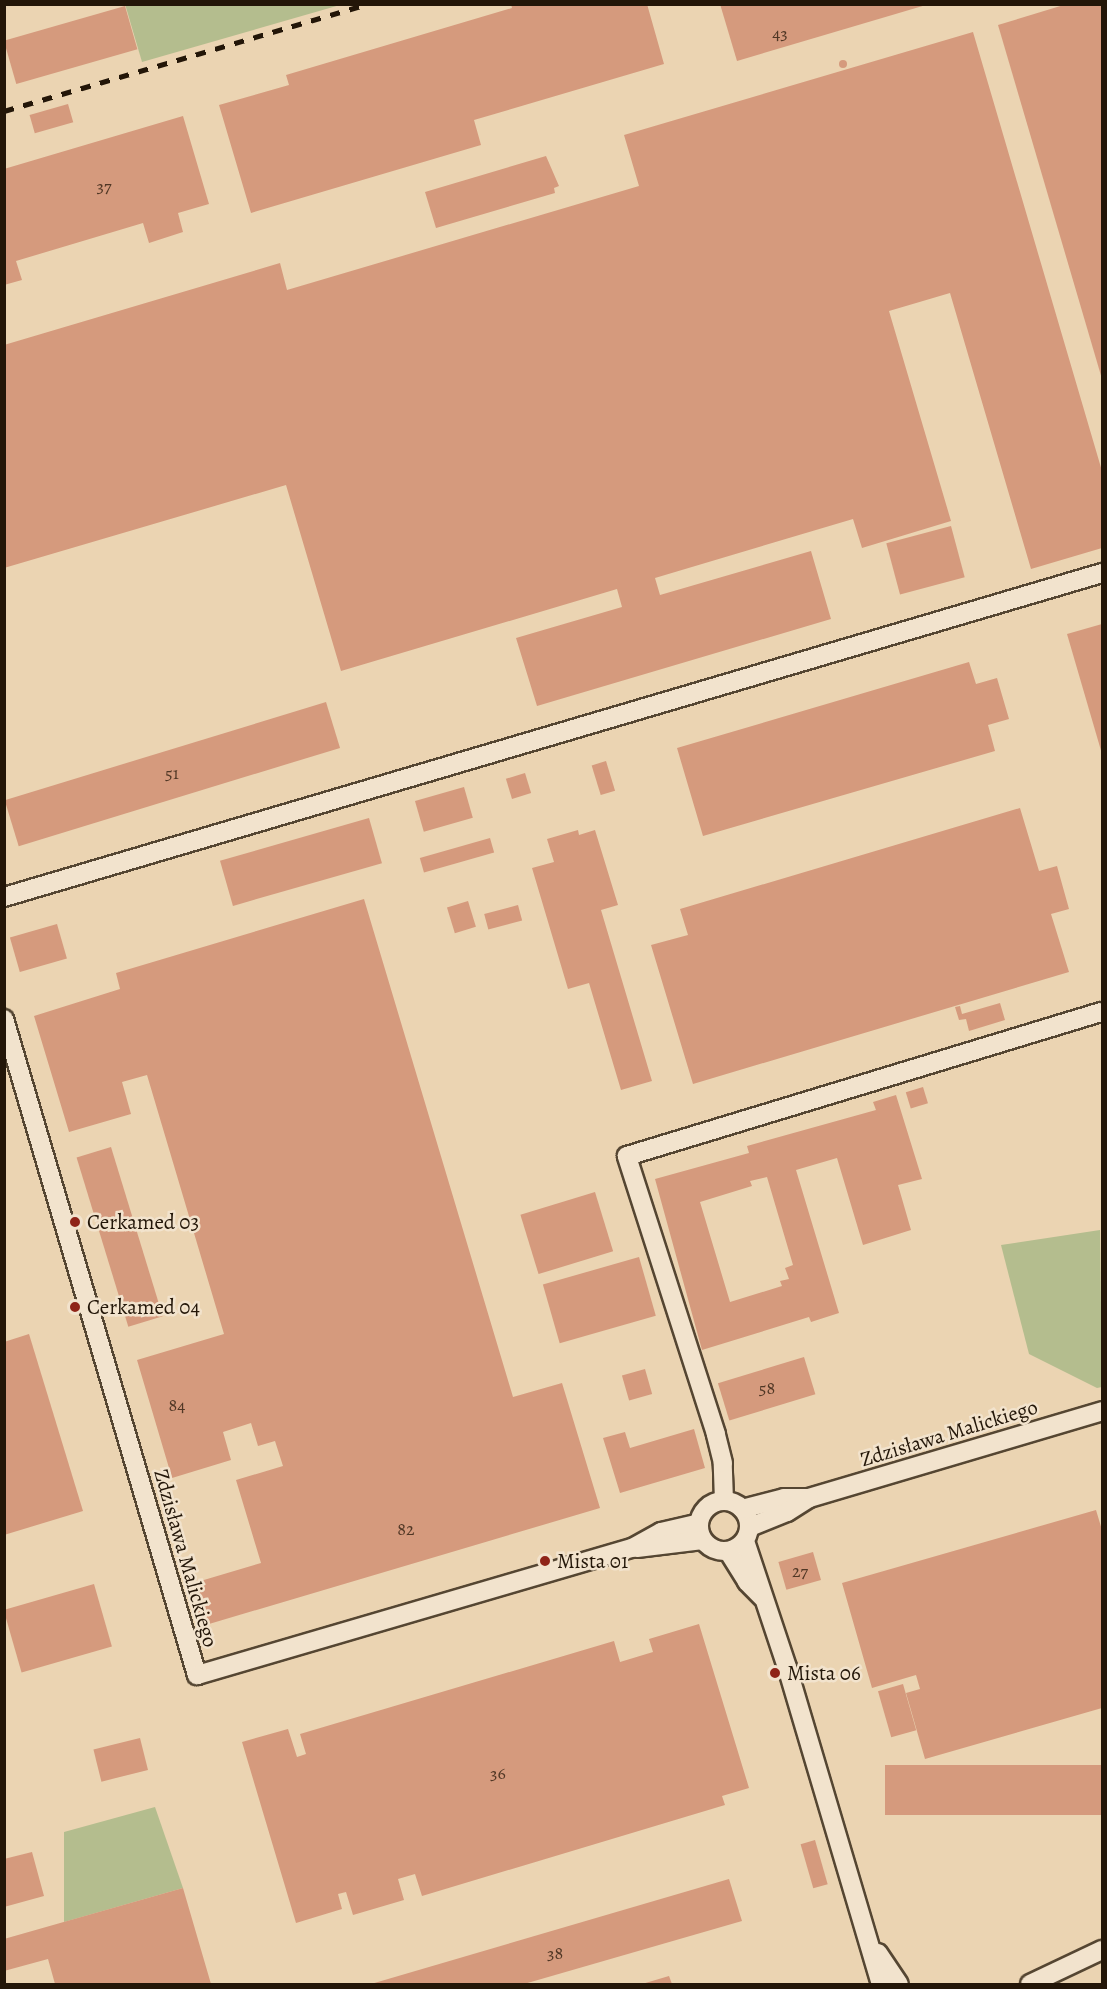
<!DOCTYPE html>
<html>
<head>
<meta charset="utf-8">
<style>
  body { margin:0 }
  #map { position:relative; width:1107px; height:1989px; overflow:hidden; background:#ebd4b2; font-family:Alegreya,serif }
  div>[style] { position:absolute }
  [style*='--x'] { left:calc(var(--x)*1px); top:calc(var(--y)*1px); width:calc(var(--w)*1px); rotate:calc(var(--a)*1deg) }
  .green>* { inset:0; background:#b4bd8e }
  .building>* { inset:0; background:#d59a7d; transform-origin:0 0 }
  .round { border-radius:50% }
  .roads { filter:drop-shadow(2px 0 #554632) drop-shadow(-2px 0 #554632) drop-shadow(0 2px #554632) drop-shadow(0 -2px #554632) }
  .minor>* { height:18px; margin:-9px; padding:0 9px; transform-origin:9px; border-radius:9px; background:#f2e3cd }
  .minor>.ring { margin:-9px; padding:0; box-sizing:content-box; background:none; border:18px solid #f2e3cd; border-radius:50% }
  .rail>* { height:4.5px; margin-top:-2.25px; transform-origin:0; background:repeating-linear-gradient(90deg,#231608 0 10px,transparent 0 20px) }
  .dots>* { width:16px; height:16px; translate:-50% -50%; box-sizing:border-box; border:3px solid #f2e3cd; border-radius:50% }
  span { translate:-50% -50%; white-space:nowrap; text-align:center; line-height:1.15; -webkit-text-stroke:5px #f2e3cd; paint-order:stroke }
  .number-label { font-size:18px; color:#503725 }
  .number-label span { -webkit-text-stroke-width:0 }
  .poi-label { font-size:21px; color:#231608 }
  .left { translate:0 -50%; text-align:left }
  .street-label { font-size:21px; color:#231608 }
  .frame { position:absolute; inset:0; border:6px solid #231608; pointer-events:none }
</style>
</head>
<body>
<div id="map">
  <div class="green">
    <i style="clip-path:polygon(125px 4px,340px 4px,340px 5px,142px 62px)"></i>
    <i style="clip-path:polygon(1100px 1230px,1102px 1387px,1097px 1388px,1029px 1354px,1001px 1245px)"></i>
    <i style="clip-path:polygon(155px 1807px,183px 1888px,64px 1922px,64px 1832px)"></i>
  </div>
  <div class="building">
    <i style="clip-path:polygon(511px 4px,647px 4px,664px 64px,474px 120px,481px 145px,251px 213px,219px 105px,289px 85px,286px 75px,512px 8px)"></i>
    <i style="clip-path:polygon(720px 4px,926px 4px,926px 5px,737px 61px)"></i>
    <i style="clip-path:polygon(1067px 4px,1102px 4px,1102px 379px,998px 25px)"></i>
    <i style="left:125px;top:6px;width:45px;height:126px;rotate:74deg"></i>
    <i style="clip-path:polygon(973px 32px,1102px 471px,1102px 548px,1031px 569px,950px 293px,889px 311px,951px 521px,862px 548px,853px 519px,655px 578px,660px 595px,811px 551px,831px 619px,537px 706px,516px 638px,622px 607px,617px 589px,341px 671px,286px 485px,4px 568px,4px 345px,280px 263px,287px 290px,639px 186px,624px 135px)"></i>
    <i class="round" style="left:839px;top:60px;width:8px;height:8px"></i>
    <i style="left:68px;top:104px;width:19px;height:40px;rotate:74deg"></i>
    <i style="clip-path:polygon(183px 116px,209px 204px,178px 213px,183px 232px,149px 243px,143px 223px,16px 261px,22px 280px,4px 285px,4px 169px)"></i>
    <i style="clip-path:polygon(546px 156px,559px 186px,554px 188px,555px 193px,436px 228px,425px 192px)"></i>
    <i style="left:951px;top:526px;width:53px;height:67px;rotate:75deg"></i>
    <i style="clip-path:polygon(1102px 624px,1102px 754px,1067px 634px)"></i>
    <i style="clip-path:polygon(969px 662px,976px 684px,997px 678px,1009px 719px,988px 725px,995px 751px,703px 836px,677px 748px)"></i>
    <i style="left:326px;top:702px;width:48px;height:336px;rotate:73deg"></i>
    <i style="left:606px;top:761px;width:31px;height:15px;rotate:73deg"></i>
    <i style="left:525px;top:773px;width:21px;height:20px;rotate:73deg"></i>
    <i style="left:464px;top:787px;width:32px;height:51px;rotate:74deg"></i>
    <i style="clip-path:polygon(1020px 808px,1039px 871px,1057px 866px,1069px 909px,1051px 914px,1069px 972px,693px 1084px,651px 945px,688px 935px,680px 909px)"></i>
    <i style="left:369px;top:818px;width:47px;height:155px;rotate:74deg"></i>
    <i style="clip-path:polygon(578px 830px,579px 835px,595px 830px,618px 905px,601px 910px,652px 1081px,621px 1090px,589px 983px,568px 989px,532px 868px,554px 862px,547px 839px)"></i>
    <i style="left:490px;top:838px;width:15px;height:73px;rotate:74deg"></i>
    <i style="clip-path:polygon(364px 899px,513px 1397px,562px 1383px,600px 1508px,199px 1627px,187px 1585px,261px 1563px,236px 1480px,283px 1466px,275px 1441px,258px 1446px,251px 1423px,223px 1432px,231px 1460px,172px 1478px,137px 1360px,224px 1334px,147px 1075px,122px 1082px,131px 1114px,69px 1132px,34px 1016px,120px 989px,116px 973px)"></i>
    <i style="left:468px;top:901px;width:27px;height:22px;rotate:73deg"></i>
    <i style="left:518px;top:905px;width:16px;height:35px;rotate:75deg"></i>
    <i style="left:57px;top:924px;width:36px;height:49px;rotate:74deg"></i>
    <i style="clip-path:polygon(1000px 1003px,1005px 1020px,969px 1031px,966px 1019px,959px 1020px,955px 1007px,960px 1006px,962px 1014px)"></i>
    <i style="left:923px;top:1087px;width:17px;height:18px;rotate:73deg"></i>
    <i style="clip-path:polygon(evenodd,896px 1095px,922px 1179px,898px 1185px,911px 1230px,863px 1245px,837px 1158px,796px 1170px,839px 1313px,811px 1322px,809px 1317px,702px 1350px,655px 1179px,749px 1153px,747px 1146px,876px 1110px,873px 1102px,896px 1095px,767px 1177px,793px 1265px,785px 1268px,789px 1279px,780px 1281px,782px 1286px,730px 1302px,700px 1202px,752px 1186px,750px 1181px,767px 1177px)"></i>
    <i style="left:111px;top:1147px;width:177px;height:36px;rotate:73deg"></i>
    <i style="left:595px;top:1192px;width:62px;height:78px;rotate:73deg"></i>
    <i style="left:639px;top:1257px;width:61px;height:100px;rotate:74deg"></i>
    <i style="clip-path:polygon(29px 1334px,83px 1511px,4px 1535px,4px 1342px)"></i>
    <i style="left:804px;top:1357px;width:39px;height:90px;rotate:73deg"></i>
    <i style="left:645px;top:1369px;width:26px;height:24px;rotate:74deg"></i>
    <i style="clip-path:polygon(694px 1429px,705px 1468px,620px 1493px,603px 1438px,625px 1432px,630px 1448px)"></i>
    <i style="clip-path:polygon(1096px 1510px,1102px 1530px,1102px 1708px,925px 1759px,906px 1693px,920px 1689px,916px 1675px,872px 1688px,842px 1583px)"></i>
    <i style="left:813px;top:1552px;width:29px;height:36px;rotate:74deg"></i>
    <i style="left:94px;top:1584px;width:65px;height:94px;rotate:74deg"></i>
    <i style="clip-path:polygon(699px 1624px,749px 1788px,722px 1796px,725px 1805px,422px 1896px,415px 1874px,398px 1879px,404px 1900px,353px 1915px,346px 1892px,338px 1894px,342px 1909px,296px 1923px,242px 1742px,288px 1729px,297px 1757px,306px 1754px,300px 1734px,614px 1641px,620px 1662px,653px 1652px,649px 1639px)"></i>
    <i style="left:903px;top:1684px;width:48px;height:26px;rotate:74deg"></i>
    <i style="left:140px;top:1738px;width:33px;height:48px;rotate:76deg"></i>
    <i style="left:1102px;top:1765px;width:50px;height:217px;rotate:90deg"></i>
    <i style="left:815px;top:1840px;width:46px;height:15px;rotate:74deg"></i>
    <i style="clip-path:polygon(32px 1852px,44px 1896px,4px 1907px,4px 1859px)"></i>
    <i style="clip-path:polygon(729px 1879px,742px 1921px,524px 1984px,371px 1984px)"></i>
    <i style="clip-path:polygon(183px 1888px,211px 1984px,55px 1984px,48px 1959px,4px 1971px,4px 1939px)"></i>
    <i style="clip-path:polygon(669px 1976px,672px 1984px,642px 1984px)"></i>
  </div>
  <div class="roads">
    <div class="minor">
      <i style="--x:4;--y:897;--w:1145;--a:-16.44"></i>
      <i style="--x:4;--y:1019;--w:684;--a:73.61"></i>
      <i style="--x:197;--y:1675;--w:453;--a:-16.3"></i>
      <i style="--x:632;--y:1548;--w:33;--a:-29"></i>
      <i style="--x:661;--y:1532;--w:39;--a:-13"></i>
      <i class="ring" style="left:699px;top:1501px;width:32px;height:32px"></i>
      <i style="--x:724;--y:1501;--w:38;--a:-92"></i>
      <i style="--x:723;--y:1463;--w:30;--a:-104"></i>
      <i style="--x:716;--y:1434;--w:292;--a:-107.8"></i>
      <i style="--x:627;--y:1156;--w:496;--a:-16.9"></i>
      <i style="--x:742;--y:1509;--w:43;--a:-14.7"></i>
      <i style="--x:784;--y:1498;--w:25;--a:0"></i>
      <i style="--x:809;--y:1498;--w:306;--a:-16.5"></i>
      <i style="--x:750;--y:1527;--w:40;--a:-22"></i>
      <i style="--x:787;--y:1512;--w:26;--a:-32"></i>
      <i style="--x:745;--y:1541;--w:133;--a:71.6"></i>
      <i style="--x:787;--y:1667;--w:331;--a:73.5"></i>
      <i style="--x:637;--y:1548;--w:66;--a:-6.9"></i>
      <i style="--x:728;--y:1551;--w:36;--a:58"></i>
      <i style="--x:747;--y:1582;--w:21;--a:45"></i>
      <i style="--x:878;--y:1953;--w:37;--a:56"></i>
      <i style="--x:1030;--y:1984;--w:80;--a:-25.3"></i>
    </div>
  </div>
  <div class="rail">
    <i style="--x:4;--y:111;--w:379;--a:-16.4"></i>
  </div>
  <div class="dots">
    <i style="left:75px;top:1222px;background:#8f2418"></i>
    <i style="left:75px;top:1307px;background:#8f2418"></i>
    <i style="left:545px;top:1561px;background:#8f2418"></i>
    <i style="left:775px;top:1673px;background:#8f2418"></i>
  </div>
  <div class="number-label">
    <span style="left:780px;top:33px">43</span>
    <span style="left:104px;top:186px">37</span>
    <span style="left:172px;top:773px">51</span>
    <span style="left:767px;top:1388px">58</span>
    <span style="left:177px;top:1405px">84</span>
    <span style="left:406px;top:1529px">82</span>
    <span style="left:800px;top:1571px">27</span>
    <span style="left:498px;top:1773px">36</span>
    <span style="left:555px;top:1953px">38</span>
  </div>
  <div class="poi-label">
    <span class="left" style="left:87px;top:1222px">Cerkamed 03</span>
    <span class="left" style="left:87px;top:1307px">Cerkamed 04</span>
    <span class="left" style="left:557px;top:1561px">Mista 01</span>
    <span class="left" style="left:787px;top:1673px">Mista 06</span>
  </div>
  <div class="street-label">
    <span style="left:949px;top:1433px;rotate:-17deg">Zdzisława Malickiego</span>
    <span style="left:186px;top:1558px;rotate:74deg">Zdzisława Malickiego</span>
  </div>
  <div class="frame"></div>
</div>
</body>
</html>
